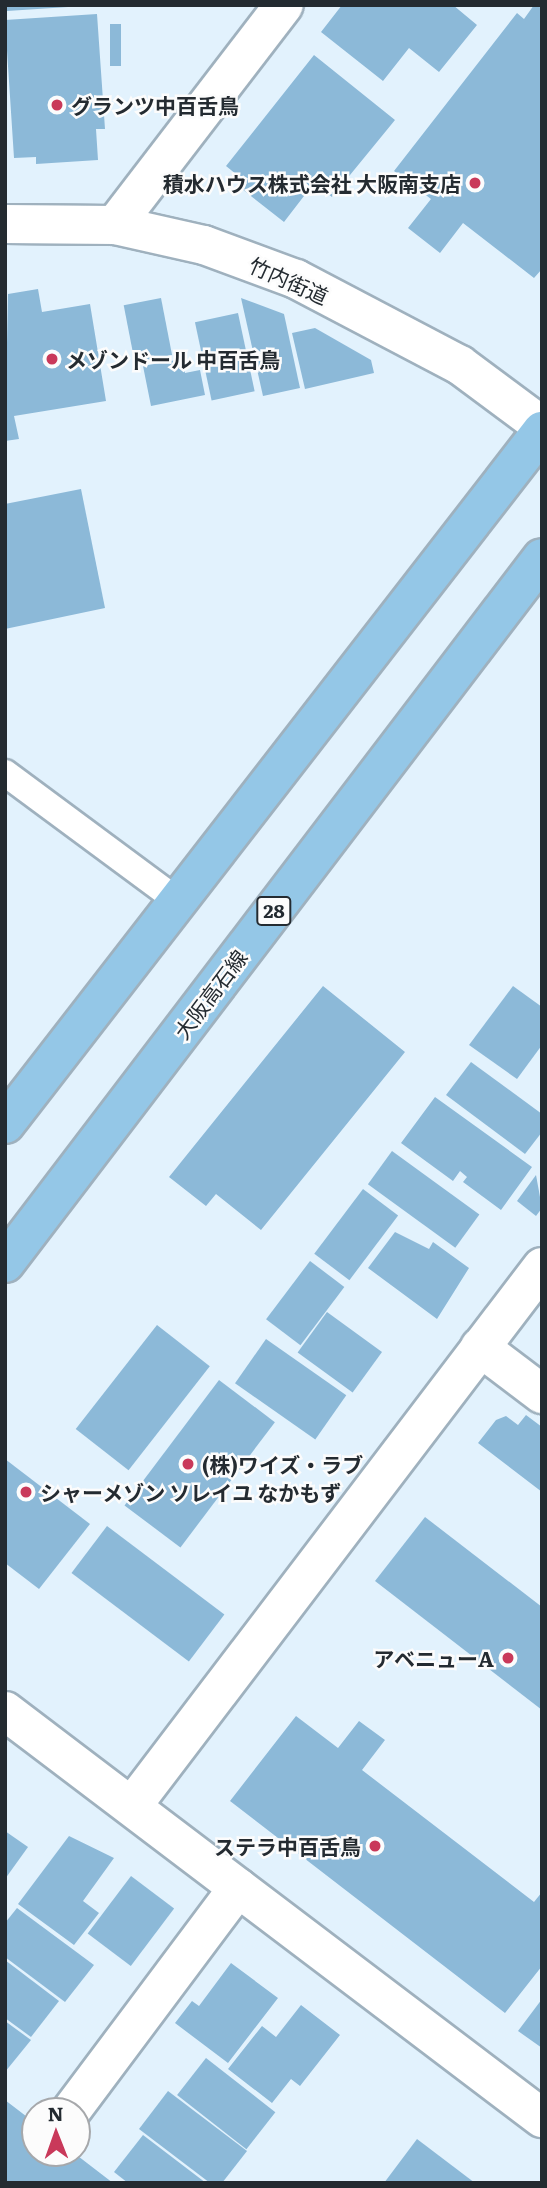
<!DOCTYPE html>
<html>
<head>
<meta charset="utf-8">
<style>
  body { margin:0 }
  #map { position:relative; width:547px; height:2188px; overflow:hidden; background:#e2f2fd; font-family:Literata,"Noto Sans JP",serif }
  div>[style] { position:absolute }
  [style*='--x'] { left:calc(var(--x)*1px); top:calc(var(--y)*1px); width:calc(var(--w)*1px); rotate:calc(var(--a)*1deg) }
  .building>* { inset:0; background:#8cb9d8; transform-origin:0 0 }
  .roads { filter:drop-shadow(2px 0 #9fb1be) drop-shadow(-2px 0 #9fb1be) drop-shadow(0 2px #9fb1be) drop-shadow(0 -2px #9fb1be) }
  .service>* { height:26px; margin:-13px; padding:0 13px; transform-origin:13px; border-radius:13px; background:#fff }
  .minor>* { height:38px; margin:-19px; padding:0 19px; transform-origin:19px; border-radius:19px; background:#fff }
  .tertiary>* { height:38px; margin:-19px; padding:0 19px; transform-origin:19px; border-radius:19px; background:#fff }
  .primary>* { height:38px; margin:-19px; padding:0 19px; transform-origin:19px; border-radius:19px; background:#94c7e7 }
  .dots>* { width:19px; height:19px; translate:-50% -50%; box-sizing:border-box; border:4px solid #fcfcfc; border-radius:50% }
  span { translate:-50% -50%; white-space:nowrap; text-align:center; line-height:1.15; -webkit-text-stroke:5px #fcfcfc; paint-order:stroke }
  .shield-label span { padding:2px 5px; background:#fcfcfc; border:2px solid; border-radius:5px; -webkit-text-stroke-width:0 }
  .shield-label { font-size:19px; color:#242b31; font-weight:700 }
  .poi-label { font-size:21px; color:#242b31; font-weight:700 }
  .left { translate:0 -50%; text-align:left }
  .right { translate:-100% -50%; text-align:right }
  .street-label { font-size:21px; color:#242b31 }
  .frame { position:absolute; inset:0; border:7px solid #242b31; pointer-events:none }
  .north { position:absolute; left:21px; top:2097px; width:70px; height:70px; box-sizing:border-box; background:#fcfcfc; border:2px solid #a6a8ab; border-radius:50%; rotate:359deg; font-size:19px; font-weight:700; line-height:28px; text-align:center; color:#242b31 }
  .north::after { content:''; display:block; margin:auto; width:24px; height:32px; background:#c9395a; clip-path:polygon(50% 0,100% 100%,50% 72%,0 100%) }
</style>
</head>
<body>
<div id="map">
  <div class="building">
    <i style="clip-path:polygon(6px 5px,68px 5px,68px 7px,7px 11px)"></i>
    <i style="clip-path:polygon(342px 5px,453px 5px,477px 25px,439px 72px,409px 48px,383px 81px,321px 32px)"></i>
    <i style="clip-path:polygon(534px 5px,542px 8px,542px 269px,534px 278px,463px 223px,440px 253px,408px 228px,431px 199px,394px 171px,517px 13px,524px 19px)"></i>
    <i style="clip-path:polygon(97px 14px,105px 129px,96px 129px,98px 160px,36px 164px,36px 157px,14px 158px,5px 20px)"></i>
    <i style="left:110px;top:24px;width:11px;height:42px"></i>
    <i style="clip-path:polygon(314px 55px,395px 120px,332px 197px,314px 183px,284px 222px,242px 189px,247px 183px,226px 166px)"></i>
    <i style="clip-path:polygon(38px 289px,42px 312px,90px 304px,106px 401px,14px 416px,19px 439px,5px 441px,8px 294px)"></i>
    <i style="left:161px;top:298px;width:58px;height:38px;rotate:79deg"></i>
    <i style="clip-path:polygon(241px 298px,284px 314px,300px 388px,263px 396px)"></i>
    <i style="left:238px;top:313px;width:80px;height:44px;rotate:78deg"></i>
    <i style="clip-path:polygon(315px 328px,371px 360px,374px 373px,305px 389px,292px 333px)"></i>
    <i style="clip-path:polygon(182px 359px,185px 373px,200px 370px,205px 395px,151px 406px,143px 366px)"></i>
    <i style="clip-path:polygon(81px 489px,105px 608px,5px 629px,5px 504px)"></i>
    <i style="clip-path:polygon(323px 986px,405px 1052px,261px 1230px,216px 1194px,206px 1206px,169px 1177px)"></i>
    <i style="clip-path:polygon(513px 986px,542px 1007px,542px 1045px,517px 1079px,469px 1045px)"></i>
    <i style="clip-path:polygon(471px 1062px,542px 1114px,542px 1132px,525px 1154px,446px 1095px)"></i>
    <i style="clip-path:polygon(435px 1097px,532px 1167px,501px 1210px,463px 1182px,467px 1177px,460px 1171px,453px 1181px,401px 1143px)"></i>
    <i style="left:392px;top:1151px;width:108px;height:41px;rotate:36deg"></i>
    <i style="clip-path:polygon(536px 1175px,542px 1208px,536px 1216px,517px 1201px)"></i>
    <i style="left:363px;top:1189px;width:44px;height:81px;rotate:37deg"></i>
    <i style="clip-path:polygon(395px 1232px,429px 1249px,433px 1242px,469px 1268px,437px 1319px,368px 1268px)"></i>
    <i style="left:310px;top:1261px;width:43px;height:73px;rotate:37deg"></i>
    <i style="left:327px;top:1312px;width:68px;height:50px;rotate:36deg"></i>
    <i style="left:157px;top:1325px;width:67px;height:132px;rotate:38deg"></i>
    <i style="left:266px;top:1339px;width:98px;height:54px;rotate:35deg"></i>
    <i style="left:219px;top:1380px;width:70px;height:157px;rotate:37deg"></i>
    <i style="clip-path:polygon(526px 1415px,542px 1427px,542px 1492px,478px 1443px,496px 1420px,506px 1416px,518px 1425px)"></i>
    <i style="clip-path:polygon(5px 1459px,90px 1524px,39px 1589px,5px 1563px)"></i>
    <i style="clip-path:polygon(425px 1517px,542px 1607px,542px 1710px,375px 1581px)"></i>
    <i style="left:107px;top:1526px;width:147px;height:59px;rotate:37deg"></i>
    <i style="clip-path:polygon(296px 1716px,338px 1748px,359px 1721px,385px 1740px,362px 1770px,534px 1902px,542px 1892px,542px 1966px,505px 2013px,230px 1801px)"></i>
    <i style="clip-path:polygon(5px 1831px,28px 1847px,5px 1879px)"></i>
    <i style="clip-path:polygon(69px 1836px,114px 1858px,83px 1901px,99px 1913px,74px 1945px,18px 1904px)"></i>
    <i style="left:131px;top:1876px;width:54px;height:72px;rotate:37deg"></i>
    <i style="clip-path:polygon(17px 1908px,94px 1965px,65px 2002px,5px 1957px,5px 1923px)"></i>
    <i style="clip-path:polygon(5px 1960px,59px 2001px,31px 2037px,5px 2018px)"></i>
    <i style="clip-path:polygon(231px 1963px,278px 1998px,228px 2063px,175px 2023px,192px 2001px,199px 2006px)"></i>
    <i style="clip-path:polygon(542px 1999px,542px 2048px,518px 2031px)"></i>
    <i style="clip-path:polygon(301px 2005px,340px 2035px,300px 2086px,291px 2079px,272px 2103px,228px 2069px,262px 2026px,276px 2037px)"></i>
    <i style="clip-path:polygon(5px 2021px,31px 2040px,5px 2072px)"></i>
    <i style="left:206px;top:2058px;width:88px;height:47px;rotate:38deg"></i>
    <i style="clip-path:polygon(168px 2091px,247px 2151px,222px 2183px,210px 2183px,139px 2129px)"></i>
    <i style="clip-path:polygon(5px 2100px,35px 2123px,35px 2153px,74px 2153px,113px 2183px,5px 2183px)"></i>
    <i style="clip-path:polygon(143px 2135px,206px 2183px,128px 2183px,114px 2172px)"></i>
    <i style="clip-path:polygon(417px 2139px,475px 2183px,384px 2183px)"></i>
  </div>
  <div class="roads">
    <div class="service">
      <i style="--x:5;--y:773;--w:212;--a:36.5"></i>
    </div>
    <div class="minor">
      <i style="--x:480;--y:1347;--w:78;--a:37.2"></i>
      <i style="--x:71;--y:2111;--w:279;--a:-53.2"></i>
    </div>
    <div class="tertiary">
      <i style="--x:5;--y:224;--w:110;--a:0.5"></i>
      <i style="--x:115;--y:225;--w:91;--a:12.7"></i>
      <i style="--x:204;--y:245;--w:98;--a:20.3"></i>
      <i style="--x:296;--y:279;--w:185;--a:27.7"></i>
      <i style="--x:460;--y:365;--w:102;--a:36.6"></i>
      <i style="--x:115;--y:225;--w:277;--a:-52.5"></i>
      <i style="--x:5;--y:1711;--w:674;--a:37.16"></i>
      <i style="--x:132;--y:1806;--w:677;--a:-52.74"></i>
    </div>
    <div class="primary">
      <i style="--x:5;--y:1124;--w:877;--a:-52.23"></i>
      <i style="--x:5;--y:1263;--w:886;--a:-52.7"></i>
    </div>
  </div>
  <div class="dots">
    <i style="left:57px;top:105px;background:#c9395a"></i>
    <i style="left:475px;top:183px;background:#c9395a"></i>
    <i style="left:52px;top:359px;background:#c9395a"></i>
    <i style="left:188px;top:1464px;background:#c9395a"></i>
    <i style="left:26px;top:1492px;background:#c9395a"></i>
    <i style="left:508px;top:1658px;background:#c9395a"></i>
    <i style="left:375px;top:1846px;background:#c9395a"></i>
  </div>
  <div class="shield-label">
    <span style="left:274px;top:911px">28</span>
  </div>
  <div class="poi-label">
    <span class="left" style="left:71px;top:105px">グランツ中百舌鳥</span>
    <span class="right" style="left:461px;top:183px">積水ハウス株式会社 大阪南支店</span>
    <span class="left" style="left:66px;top:359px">メゾンドール 中百舌鳥</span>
    <span class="left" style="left:202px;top:1464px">(株)ワイズ・ラブ</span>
    <span class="left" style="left:40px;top:1492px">シャーメゾン ソレイユ なかもず</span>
    <span class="right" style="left:494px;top:1658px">アベニューA</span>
    <span class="right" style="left:361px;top:1846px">ステラ中百舌鳥</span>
  </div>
  <div class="street-label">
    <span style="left:289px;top:280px;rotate:24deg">竹内街道</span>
    <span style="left:210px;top:994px;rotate:-53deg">大阪高石線</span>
  </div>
  <div class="frame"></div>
  <div class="north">N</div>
</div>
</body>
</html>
